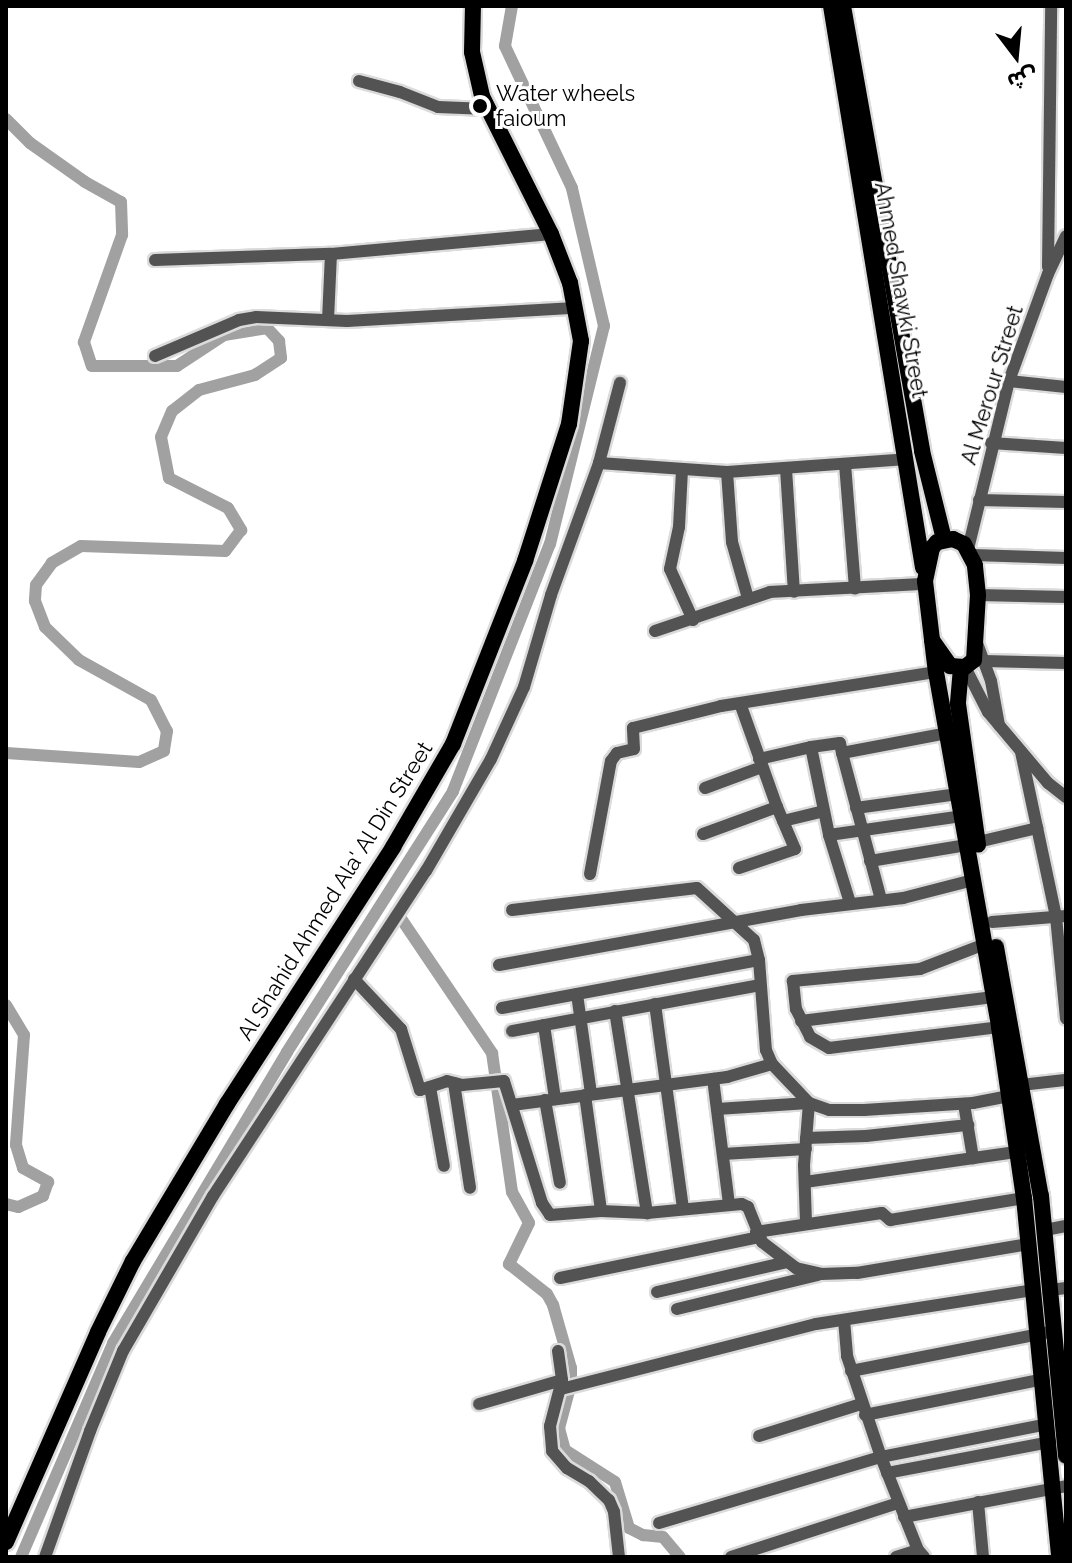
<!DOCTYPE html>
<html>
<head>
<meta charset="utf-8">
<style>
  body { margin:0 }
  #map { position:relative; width:1072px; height:1563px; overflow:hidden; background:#fff; font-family:Raleway,"Noto Sans Arabic",sans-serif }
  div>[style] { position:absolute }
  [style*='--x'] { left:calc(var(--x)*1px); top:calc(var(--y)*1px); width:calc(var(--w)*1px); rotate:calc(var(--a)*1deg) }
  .canal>* { height:12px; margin:-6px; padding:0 6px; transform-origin:6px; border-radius:6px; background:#a1a1a1 }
  .roads { filter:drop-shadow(2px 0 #dbdbdb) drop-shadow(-2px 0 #dbdbdb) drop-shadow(0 2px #dbdbdb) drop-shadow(0 -2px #dbdbdb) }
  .minor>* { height:12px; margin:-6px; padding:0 6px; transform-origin:6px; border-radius:6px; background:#535353 }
  .major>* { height:16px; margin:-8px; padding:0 8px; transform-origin:8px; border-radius:8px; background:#000 }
  .dots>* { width:22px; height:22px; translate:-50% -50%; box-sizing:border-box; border:4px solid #fff; border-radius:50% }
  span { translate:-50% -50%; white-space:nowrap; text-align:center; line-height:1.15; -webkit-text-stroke:6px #fff; paint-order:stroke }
  .poi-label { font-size:22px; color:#000 }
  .left { translate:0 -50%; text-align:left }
  .street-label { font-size:22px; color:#000 }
  .frame { position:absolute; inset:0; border:8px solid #000; pointer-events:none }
  .north { position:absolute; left:976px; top:16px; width:80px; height:80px; -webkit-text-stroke:6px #fff; paint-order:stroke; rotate:164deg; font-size:22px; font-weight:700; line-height:32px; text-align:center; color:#000 }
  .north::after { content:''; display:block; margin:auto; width:28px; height:36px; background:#000; clip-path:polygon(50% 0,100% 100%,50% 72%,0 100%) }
</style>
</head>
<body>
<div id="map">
  <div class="canal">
    <i style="--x:6;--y:119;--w:34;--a:45"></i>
    <i style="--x:30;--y:143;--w:67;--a:35.3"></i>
    <i style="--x:85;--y:182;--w:41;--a:29.1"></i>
    <i style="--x:121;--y:202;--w:33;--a:88"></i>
    <i style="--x:122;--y:235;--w:114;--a:109.6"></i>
    <i style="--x:84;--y:342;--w:25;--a:72"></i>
    <i style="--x:92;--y:366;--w:85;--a:0"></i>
    <i style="--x:177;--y:366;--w:56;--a:-33.4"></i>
    <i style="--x:224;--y:335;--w:44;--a:-9.2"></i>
    <i style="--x:267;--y:328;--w:18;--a:47"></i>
    <i style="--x:279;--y:341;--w:17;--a:83"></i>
    <i style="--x:281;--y:358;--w:31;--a:147"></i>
    <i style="--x:255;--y:375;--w:58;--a:165"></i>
    <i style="--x:199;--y:390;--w:34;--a:142"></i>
    <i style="--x:172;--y:411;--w:28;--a:113"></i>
    <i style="--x:161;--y:437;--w:42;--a:79"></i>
    <i style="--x:169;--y:478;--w:66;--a:27"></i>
    <i style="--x:228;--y:508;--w:26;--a:59"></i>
    <i style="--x:241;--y:530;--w:26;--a:127"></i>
    <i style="--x:225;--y:551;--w:144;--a:-178"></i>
    <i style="--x:81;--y:546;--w:34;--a:150"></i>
    <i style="--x:52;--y:563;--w:27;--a:126"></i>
    <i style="--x:36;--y:585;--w:16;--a:94"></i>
    <i style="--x:35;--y:601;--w:28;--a:69"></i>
    <i style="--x:45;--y:627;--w:47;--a:44.1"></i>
    <i style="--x:79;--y:660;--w:82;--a:29.1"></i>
    <i style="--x:151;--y:700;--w:35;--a:63"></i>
    <i style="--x:167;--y:731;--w:20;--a:99"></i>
    <i style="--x:164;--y:751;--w:27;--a:156"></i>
    <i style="--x:139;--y:762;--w:133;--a:-176.1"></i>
    <i style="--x:402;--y:920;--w:161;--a:55.9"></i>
    <i style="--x:492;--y:1053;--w:140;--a:81.8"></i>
    <i style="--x:512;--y:1192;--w:35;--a:61"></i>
    <i style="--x:529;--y:1223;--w:46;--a:116"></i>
    <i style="--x:509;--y:1264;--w:48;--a:38.3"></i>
    <i style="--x:547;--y:1294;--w:13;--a:61"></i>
    <i style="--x:553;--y:1305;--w:66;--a:74.1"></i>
    <i style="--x:571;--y:1368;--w:14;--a:90"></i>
    <i style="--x:6;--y:1005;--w:35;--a:59"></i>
    <i style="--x:24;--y:1035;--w:110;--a:94.2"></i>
    <i style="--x:16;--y:1145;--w:24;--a:73"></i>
    <i style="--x:23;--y:1168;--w:29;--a:29"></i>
    <i style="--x:48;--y:1182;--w:15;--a:110"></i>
    <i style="--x:43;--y:1196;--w:27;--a:156"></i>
    <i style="--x:18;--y:1207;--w:12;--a:-166"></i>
    <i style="--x:569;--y:1391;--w:38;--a:105"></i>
    <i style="--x:559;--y:1428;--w:23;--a:75"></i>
    <i style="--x:565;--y:1450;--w:59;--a:32.6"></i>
    <i style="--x:615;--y:1482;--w:48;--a:73.1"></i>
    <i style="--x:629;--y:1528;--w:16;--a:27"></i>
    <i style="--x:643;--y:1535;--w:20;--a:6"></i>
    <i style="--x:663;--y:1537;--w:26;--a:50"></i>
    <i style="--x:21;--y:1557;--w:233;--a:-66.7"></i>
    <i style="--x:113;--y:1343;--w:339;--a:-59.1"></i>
    <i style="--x:287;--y:1052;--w:309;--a:-57.5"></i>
    <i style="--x:453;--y:791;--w:265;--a:-68.6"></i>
    <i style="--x:550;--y:544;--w:225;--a:-76.1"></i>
    <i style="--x:604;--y:326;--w:142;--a:-103.1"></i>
    <i style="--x:572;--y:188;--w:157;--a:-115.3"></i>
    <i style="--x:505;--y:46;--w:41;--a:-80.1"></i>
  </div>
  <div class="roads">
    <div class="minor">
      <i style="--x:359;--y:81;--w:42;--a:15"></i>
      <i style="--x:400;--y:92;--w:41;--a:21.5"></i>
      <i style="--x:438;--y:107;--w:49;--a:2.3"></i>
      <i style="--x:155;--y:260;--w:176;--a:-2"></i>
      <i style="--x:331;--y:254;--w:221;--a:-5.2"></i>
      <i style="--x:1048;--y:267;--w:261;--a:-89.3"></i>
      <i style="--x:328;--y:320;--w:66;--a:-87.4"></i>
      <i style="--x:155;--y:356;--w:91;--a:-23.2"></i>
      <i style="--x:239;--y:320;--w:17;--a:-10"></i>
      <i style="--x:256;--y:317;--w:91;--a:2.5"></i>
      <i style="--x:347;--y:321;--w:228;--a:-3.3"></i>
      <i style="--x:1009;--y:381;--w:57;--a:6"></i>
      <i style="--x:991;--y:443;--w:75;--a:3.8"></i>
      <i style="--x:599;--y:463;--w:128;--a:4"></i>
      <i style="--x:727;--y:472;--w:180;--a:-4.1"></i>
      <i style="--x:845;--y:464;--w:125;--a:85.4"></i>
      <i style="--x:786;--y:469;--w:123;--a:86.3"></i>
      <i style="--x:682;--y:470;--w:57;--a:93"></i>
      <i style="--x:679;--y:527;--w:43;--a:102.1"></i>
      <i style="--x:670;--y:569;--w:56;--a:65.7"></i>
      <i style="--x:727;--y:472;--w:70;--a:85.9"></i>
      <i style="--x:732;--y:542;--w:58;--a:74.1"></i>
      <i style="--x:979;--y:500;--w:87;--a:1.3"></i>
      <i style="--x:968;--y:549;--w:173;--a:-76.3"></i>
      <i style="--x:1009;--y:381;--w:114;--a:-70"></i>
      <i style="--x:1048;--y:274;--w:42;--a:-64.7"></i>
      <i style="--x:973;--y:555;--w:93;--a:1.8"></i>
      <i style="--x:978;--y:595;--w:88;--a:1.3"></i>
      <i style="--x:655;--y:631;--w:121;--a:-18.7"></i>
      <i style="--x:770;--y:592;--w:155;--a:-3"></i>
      <i style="--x:977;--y:643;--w:40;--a:69.8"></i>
      <i style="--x:991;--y:681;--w:45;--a:79.7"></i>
      <i style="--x:984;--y:661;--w:82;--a:1.4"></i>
      <i style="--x:965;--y:667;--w:51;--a:62.9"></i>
      <i style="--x:988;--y:712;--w:93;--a:49.8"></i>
      <i style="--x:1048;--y:783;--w:23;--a:38"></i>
      <i style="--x:811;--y:747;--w:29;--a:-8"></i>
      <i style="--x:840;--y:743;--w:10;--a:79"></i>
      <i style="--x:842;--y:753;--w:108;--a:-10.7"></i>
      <i style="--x:1021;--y:752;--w:169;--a:78"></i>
      <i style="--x:1056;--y:917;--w:102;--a:84.4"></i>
      <i style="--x:842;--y:753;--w:152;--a:75.1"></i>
      <i style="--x:759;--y:759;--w:53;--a:-13"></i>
      <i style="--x:811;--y:747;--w:90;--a:78.4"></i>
      <i style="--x:829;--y:835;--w:71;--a:72.8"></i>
      <i style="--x:705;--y:788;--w:61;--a:-20.2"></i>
      <i style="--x:856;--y:808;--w:103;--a:-7.8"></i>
      <i style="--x:783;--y:821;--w:42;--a:-13.7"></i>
      <i style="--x:703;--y:834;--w:79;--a:-20"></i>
      <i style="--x:777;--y:807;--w:110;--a:-109.6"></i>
      <i style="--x:829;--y:835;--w:134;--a:-8.1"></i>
      <i style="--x:978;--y:842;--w:61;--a:-13.3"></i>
      <i style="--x:870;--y:861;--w:98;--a:-9.4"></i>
      <i style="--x:739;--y:868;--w:59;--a:-18.7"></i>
      <i style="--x:795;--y:849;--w:46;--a:-113.2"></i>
      <i style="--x:590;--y:874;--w:115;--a:-79.5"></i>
      <i style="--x:611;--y:761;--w:10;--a:-53"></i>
      <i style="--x:617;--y:753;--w:17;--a:-13"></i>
      <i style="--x:634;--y:749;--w:21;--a:-93"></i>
      <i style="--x:633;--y:728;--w:91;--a:-14"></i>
      <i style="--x:721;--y:706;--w:218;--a:-9"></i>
      <i style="--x:512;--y:910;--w:186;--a:-6.8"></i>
      <i style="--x:697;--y:888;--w:77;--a:42.4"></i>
      <i style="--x:754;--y:940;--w:21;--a:76"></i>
      <i style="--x:992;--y:922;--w:74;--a:-4.6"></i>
      <i style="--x:985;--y:944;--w:70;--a:159"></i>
      <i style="--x:920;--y:969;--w:128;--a:174.6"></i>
      <i style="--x:793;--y:981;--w:28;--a:84"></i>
      <i style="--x:796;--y:1009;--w:31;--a:63"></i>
      <i style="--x:810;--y:1037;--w:22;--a:30"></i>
      <i style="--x:829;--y:1048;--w:171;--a:-7"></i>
      <i style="--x:499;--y:965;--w:307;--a:-10.3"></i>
      <i style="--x:801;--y:910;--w:103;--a:-6.7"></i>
      <i style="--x:903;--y:898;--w:72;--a:-14.4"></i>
      <i style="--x:354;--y:979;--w:69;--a:46.8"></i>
      <i style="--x:401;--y:1029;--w:64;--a:72.7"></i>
      <i style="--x:420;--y:1090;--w:28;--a:-18"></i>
      <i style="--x:447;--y:1081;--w:16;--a:15"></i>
      <i style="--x:462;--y:1085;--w:42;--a:-5.4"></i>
      <i style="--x:504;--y:1081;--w:128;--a:72.7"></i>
      <i style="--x:542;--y:1203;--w:14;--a:56"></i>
      <i style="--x:550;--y:1215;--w:51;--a:-4.5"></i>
      <i style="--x:601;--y:1211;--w:46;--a:2.5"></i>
      <i style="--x:647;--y:1213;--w:95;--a:-5.4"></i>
      <i style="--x:742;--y:1204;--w:7;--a:27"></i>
      <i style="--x:748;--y:1207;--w:38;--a:68"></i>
      <i style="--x:762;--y:1242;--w:43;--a:37.4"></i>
      <i style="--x:796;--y:1268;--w:26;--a:13"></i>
      <i style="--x:821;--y:1274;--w:36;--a:-2"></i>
      <i style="--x:857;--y:1273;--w:174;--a:-9.6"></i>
      <i style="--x:577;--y:994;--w:101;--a:82"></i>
      <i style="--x:655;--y:1004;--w:207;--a:82.2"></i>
      <i style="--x:502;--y:1008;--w:261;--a:-10.6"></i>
      <i style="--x:759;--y:960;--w:90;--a:85.6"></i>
      <i style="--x:766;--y:1050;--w:15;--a:67"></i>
      <i style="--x:772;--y:1064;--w:54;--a:46.5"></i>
      <i style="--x:809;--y:1103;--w:21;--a:19"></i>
      <i style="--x:829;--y:1110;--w:35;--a:0"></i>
      <i style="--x:864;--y:1110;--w:109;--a:-3.7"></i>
      <i style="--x:973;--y:1103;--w:38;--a:-11"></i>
      <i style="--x:615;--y:1011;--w:205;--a:81"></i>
      <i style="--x:801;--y:1021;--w:194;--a:-7.1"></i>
      <i style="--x:544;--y:1025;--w:75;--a:81.5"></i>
      <i style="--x:512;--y:1031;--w:252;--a:-10.5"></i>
      <i style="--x:713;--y:1079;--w:126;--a:82.7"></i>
      <i style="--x:454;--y:1083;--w:106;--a:81.3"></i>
      <i style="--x:1021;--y:1085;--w:44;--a:-6.5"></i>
      <i style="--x:430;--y:1087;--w:80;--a:80"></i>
      <i style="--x:585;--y:1095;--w:117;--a:82.1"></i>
      <i style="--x:545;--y:1100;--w:84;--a:79.8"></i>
      <i style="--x:964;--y:1104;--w:55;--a:80.5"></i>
      <i style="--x:512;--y:1105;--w:217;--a:-7.4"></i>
      <i style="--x:727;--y:1077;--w:47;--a:-16.1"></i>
      <i style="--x:717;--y:1109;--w:92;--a:-3.7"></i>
      <i style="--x:809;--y:1103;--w:62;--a:94.6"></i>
      <i style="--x:804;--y:1165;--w:58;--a:88"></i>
      <i style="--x:806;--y:1138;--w:60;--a:-1.9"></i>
      <i style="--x:866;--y:1136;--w:103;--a:-6.2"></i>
      <i style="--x:723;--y:1154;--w:83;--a:-3.4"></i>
      <i style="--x:805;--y:1182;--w:213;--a:-8.1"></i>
      <i style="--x:1045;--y:1230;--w:21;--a:-11"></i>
      <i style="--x:756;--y:1232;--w:127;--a:-8.6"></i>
      <i style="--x:882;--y:1213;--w:11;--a:41"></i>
      <i style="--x:890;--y:1220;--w:136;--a:-9.3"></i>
      <i style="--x:560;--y:1278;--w:203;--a:-11.6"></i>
      <i style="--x:1050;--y:1290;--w:16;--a:-7"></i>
      <i style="--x:657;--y:1292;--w:133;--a:-13"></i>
      <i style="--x:677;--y:1309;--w:145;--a:-13.6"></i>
      <i style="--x:844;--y:1320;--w:36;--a:85"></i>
      <i style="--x:847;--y:1356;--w:107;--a:71.4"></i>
      <i style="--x:881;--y:1457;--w:170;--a:-11.2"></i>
      <i style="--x:558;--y:1351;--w:29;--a:82"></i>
      <i style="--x:562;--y:1380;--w:48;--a:104.6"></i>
      <i style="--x:550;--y:1426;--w:25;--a:85"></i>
      <i style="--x:552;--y:1451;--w:23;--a:49"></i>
      <i style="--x:567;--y:1468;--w:26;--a:31"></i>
      <i style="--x:589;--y:1481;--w:28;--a:44"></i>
      <i style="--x:609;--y:1500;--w:13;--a:67"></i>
      <i style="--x:614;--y:1512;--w:45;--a:83.7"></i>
      <i style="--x:851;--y:1371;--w:207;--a:-11.1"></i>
      <i style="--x:561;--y:1389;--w:263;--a:-14.3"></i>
      <i style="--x:816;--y:1324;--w:221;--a:-8.9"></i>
      <i style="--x:479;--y:1404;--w:86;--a:-16.1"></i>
      <i style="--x:865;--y:1415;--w:182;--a:-11.4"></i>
      <i style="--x:759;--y:1436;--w:107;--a:-17.4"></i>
      <i style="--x:887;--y:1473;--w:166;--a:-10.8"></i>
      <i style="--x:978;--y:1502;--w:55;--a:84.8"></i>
      <i style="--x:904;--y:1517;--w:165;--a:-10.8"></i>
      <i style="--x:659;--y:1523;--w:232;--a:-16.6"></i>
      <i style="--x:881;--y:1457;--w:100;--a:68.3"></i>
      <i style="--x:918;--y:1550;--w:9;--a:49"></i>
      <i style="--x:45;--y:1557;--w:134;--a:-70.3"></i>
      <i style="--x:90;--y:1431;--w:87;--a:-67.6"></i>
      <i style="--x:123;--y:1351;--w:179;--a:-59.9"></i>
      <i style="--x:213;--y:1196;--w:389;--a:-56.8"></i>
      <i style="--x:426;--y:871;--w:129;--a:-59.9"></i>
      <i style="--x:491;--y:759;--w:79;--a:-65.4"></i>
      <i style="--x:524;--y:687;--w:96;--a:-73.6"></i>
      <i style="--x:551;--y:595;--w:140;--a:-70"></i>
      <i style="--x:599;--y:463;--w:83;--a:-75.3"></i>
      <i style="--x:731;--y:1557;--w:176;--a:-17.9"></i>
      <i style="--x:896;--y:1557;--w:23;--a:-18"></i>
    </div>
    <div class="major">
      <i style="--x:831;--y:6;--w:569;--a:80.7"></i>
      <i style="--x:843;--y:6;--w:452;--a:79.9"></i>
      <i style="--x:922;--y:451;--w:91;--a:76"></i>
      <i style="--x:932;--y:640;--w:32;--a:55"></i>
      <i style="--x:950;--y:666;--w:15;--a:4"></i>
      <i style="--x:965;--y:667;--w:11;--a:-38"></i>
      <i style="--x:974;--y:660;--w:65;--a:-86.5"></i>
      <i style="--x:978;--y:595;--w:30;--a:-96"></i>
      <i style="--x:975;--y:565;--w:24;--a:-118"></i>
      <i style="--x:964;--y:544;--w:12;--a:-156"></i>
      <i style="--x:953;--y:539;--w:16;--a:169"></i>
      <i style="--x:937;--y:542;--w:8;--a:130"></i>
      <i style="--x:932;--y:548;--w:34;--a:102"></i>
      <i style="--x:925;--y:581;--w:59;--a:83.2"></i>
      <i style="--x:932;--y:640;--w:32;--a:83"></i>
      <i style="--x:936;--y:672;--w:361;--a:79.9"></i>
      <i style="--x:999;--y:1027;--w:173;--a:81.7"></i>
      <i style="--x:1024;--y:1198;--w:361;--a:84.4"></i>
      <i style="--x:961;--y:668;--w:36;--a:95"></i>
      <i style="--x:958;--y:704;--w:142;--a:81.9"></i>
      <i style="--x:996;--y:947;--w:253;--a:79.8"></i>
      <i style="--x:1041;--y:1196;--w:261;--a:84.5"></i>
      <i style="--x:6;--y:1542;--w:229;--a:-66.3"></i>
      <i style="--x:98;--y:1332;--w:79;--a:-63.8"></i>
      <i style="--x:133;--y:1261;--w:183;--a:-59.1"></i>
      <i style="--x:227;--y:1104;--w:306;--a:-57.1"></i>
      <i style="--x:393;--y:847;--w:119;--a:-59.8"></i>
      <i style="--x:453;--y:744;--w:197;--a:-68.5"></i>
      <i style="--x:525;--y:561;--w:144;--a:-72.2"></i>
      <i style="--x:569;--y:424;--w:84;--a:-81.8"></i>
      <i style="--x:581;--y:341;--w:59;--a:-100.7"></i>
      <i style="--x:570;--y:283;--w:53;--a:-111.2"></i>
      <i style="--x:551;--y:234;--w:154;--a:-116.6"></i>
      <i style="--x:482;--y:96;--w:45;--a:-102.8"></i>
      <i style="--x:472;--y:52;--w:46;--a:-88.8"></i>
    </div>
  </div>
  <div class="dots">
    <i style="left:480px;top:106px;background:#000"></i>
  </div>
  <div class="poi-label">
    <span class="left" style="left:496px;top:106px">Water wheels<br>faioum</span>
  </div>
  <div class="street-label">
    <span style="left:901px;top:290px;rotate:80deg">Ahmed Shawki Street</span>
    <span style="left:992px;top:385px;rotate:-73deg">Al Merour Street</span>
    <span style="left:335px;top:891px;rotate:-58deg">Al Shahid Ahmed Ala' Al Din Street</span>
  </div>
  <div class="frame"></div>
  <div class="north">ش</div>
</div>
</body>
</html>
